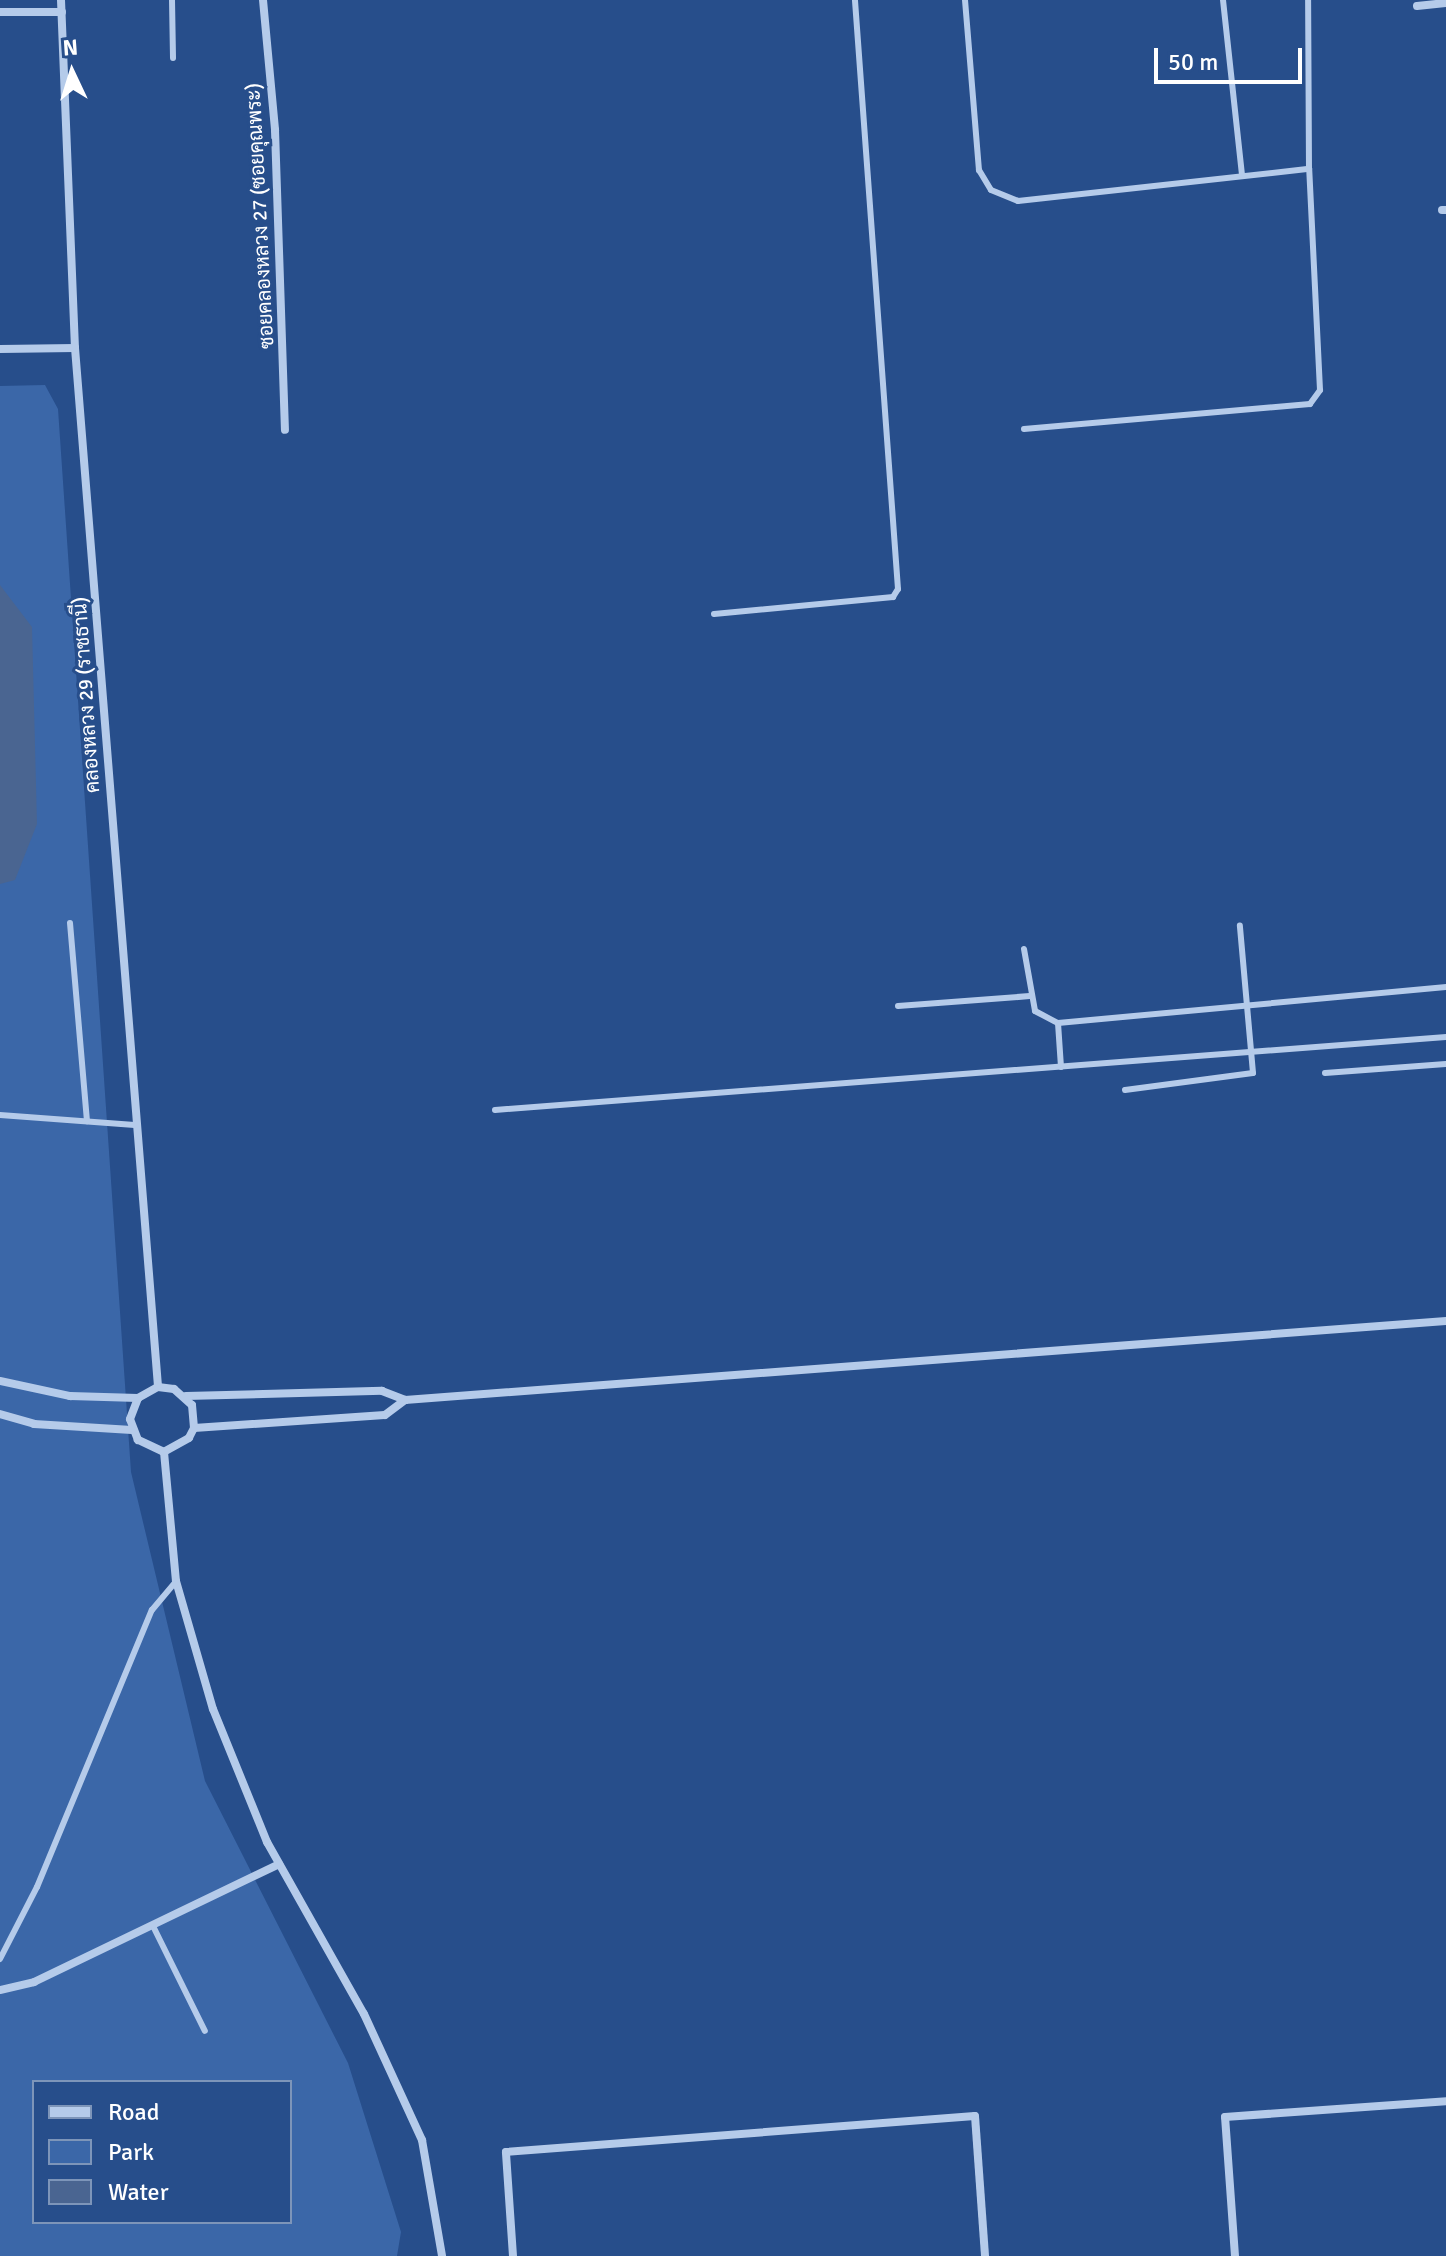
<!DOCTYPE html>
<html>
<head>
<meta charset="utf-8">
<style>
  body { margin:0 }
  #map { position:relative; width:1446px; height:2256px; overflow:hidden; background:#274e8b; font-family:Signika,Sarabun,sans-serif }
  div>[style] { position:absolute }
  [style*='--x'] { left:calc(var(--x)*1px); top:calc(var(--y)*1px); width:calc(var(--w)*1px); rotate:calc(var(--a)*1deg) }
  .green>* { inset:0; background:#3b67a8 }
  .water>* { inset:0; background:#4a6591 }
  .service>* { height:6px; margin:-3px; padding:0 3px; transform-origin:3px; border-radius:3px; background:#b5cbea }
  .minor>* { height:8px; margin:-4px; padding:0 4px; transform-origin:4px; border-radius:4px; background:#b5cbea }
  span { translate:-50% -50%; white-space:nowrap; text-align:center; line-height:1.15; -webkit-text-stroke:6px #274e8b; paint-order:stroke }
  .street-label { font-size:20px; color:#fff }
  .legend { position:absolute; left:32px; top:2080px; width:260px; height:144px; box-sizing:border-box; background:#274e8b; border:2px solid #7d95b9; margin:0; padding:10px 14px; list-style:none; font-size:24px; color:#fff }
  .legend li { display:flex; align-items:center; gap:16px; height:40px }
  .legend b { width:40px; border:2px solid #7d95b9 }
  .north { position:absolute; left:32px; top:32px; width:80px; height:80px; -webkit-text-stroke:6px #274e8b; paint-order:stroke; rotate:356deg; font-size:22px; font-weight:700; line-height:32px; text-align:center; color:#fff }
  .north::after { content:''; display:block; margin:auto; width:28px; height:36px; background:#fff; clip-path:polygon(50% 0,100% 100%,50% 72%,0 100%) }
  .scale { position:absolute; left:1154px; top:48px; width:148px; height:36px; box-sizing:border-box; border:4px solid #fff; border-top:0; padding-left:10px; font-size:24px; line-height:28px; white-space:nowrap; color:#fff; -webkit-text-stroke:6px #274e8b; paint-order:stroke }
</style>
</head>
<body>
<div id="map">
  <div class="green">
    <i style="clip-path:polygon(evenodd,45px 385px,58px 409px,131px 1472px,205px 1781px,348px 2063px,401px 2232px,397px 2256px,0 2256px,0 386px,45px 385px,34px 2082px,290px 2082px,290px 2222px,34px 2222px,34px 2082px)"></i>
  </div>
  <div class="water">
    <i style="clip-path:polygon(0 585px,32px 627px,37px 824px,15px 880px,0 884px)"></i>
  </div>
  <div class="service">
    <i style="--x:172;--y:0;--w:58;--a:89"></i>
    <i style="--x:965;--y:0;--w:171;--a:85.3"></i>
    <i style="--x:979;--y:170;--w:23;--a:59"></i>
    <i style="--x:991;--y:190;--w:29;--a:22"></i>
    <i style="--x:1018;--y:201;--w:293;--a:-6.3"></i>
    <i style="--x:1309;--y:169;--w:169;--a:-90.3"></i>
    <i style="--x:1223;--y:0;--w:177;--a:83.8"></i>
    <i style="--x:1024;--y:429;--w:287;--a:-5"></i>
    <i style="--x:1310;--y:404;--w:17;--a:-54"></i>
    <i style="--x:1320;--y:390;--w:221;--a:-92.8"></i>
    <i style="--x:714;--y:614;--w:180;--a:-5.4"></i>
    <i style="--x:893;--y:597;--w:9;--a:-58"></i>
    <i style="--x:898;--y:589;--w:591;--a:-94.18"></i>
    <i style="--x:70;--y:923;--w:199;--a:85.1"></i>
    <i style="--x:1024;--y:949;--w:63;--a:79.9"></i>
    <i style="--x:1035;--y:1011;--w:26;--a:28"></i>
    <i style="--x:1058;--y:1023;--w:390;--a:-5.3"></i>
    <i style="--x:898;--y:1006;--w:132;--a:-4.3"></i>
    <i style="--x:1058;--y:1023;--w:44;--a:86.1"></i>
    <i style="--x:1325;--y:1073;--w:121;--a:-4.3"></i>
    <i style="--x:1125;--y:1090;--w:129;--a:-7.6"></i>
    <i style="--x:1253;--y:1073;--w:148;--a:-95.1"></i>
    <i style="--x:495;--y:1110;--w:954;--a:-4.39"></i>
    <i style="--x:0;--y:1115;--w:135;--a:4.2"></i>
    <i style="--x:153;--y:1926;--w:117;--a:63.7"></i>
    <i style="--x:0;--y:1959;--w:81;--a:-62.8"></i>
    <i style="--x:37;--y:1887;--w:300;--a:-67.5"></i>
    <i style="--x:152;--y:1610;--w:38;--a:-50"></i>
  </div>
  <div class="minor">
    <i style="--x:61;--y:0;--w:348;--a:87.7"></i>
    <i style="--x:75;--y:348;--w:1042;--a:85.43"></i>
    <i style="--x:263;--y:0;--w:131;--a:84.7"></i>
    <i style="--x:275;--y:130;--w:300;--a:88.1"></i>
    <i style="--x:1417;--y:6;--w:29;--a:-6"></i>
    <i style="--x:0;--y:12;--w:62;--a:0"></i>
    <i style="--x:1442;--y:210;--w:4;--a:0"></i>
    <i style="--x:0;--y:349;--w:75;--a:-0.8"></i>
    <i style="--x:0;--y:1381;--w:72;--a:12.1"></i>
    <i style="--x:70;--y:1396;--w:68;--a:1.7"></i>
    <i style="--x:138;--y:1398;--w:23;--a:-29"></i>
    <i style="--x:158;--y:1387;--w:16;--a:7"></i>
    <i style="--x:174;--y:1389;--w:24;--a:42"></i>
    <i style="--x:192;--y:1405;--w:23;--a:85"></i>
    <i style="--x:194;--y:1428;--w:11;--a:117"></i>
    <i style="--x:189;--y:1438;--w:29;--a:151"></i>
    <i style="--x:164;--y:1452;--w:29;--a:-155"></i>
    <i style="--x:138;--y:1440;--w:22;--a:-111"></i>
    <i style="--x:130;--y:1419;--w:22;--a:-69"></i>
    <i style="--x:186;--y:1396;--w:196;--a:-1.5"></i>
    <i style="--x:382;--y:1391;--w:25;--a:21"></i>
    <i style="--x:405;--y:1400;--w:1044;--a:-4.34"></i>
    <i style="--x:0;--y:1414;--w:35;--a:16"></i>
    <i style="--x:34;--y:1424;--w:98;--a:3.5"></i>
    <i style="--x:194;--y:1428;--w:191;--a:-3.9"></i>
    <i style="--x:385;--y:1415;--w:25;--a:-37"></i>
    <i style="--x:164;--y:1452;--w:130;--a:84.7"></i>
    <i style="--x:176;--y:1581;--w:133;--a:73.9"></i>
    <i style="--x:213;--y:1709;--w:144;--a:67.9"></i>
    <i style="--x:267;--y:1842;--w:197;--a:60.6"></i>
    <i style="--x:364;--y:2014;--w:139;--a:65.3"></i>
    <i style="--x:422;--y:2140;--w:118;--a:80.2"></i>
    <i style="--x:0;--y:1990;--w:35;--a:-13"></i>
    <i style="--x:34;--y:1982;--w:272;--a:-25.7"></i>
    <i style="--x:513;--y:2256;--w:104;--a:-93.9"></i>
    <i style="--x:506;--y:2152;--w:470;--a:-4.4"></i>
    <i style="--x:975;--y:2116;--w:140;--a:85.9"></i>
    <i style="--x:1235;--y:2256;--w:139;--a:-94.1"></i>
    <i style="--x:1225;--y:2117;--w:222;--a:-4.1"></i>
  </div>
  <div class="street-label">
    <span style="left:260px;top:216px;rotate:-93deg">ซอยคลองหลวง 27 (ซอยคุณพระ)</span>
    <span style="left:86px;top:695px;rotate:-94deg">คลองหลวง 29 (ราชธานี)</span>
  </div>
  <ul class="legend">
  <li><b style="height:10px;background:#b5cbea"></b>Road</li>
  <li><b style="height:22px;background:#3b67a8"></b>Park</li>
  <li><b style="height:22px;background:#4a6591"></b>Water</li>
  </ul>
  <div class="north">N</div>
  <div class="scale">50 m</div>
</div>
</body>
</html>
